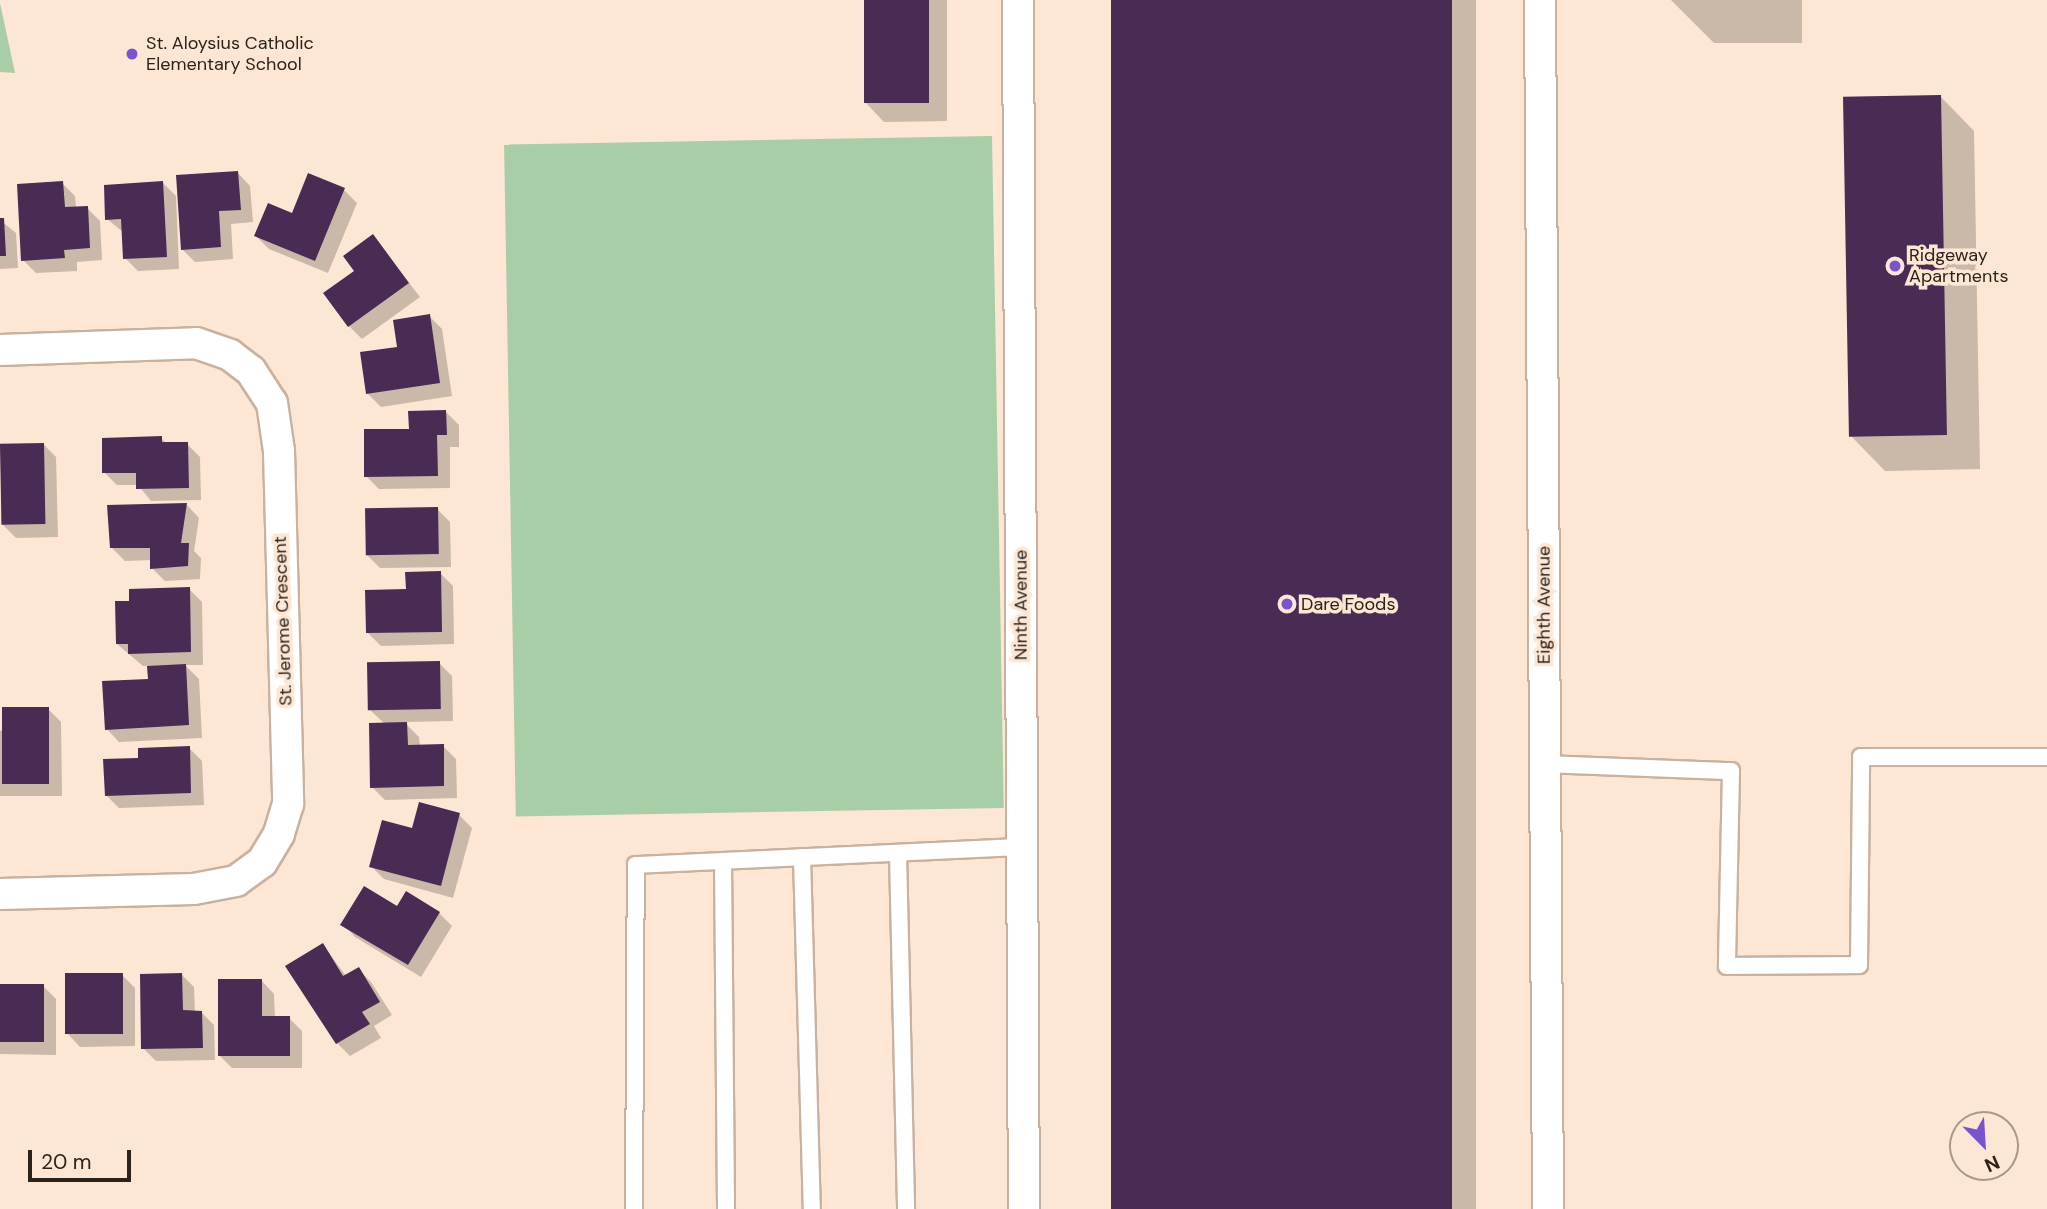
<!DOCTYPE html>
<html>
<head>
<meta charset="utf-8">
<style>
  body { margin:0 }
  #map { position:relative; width:2047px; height:1209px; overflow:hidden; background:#fde6d3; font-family:"DM Sans",sans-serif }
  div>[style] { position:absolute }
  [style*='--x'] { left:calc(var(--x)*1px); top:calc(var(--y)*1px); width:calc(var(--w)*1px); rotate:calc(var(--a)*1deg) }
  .green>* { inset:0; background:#a7cea6; transform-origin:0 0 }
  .shadow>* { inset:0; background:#0003; transform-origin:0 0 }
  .building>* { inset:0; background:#492b54; transform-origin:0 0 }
  .roads { filter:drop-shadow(2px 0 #c8b29f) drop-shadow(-2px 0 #c8b29f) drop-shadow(0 2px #c8b29f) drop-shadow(0 -2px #c8b29f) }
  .service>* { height:16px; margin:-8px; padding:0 8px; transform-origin:8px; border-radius:8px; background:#fff }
  .minor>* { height:30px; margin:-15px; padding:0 15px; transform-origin:15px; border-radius:15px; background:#fff }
  .dots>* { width:19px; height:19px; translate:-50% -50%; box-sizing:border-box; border:4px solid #fde6d3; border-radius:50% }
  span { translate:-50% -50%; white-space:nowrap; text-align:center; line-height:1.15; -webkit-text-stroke:7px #fde6d3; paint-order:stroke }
  .poi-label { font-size:18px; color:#2a221b }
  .left { translate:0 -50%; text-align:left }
  .street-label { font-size:18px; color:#2a221b }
  .north { position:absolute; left:1949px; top:1111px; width:70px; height:70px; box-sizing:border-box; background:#fde6d3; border:2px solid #a99889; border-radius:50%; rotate:156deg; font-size:19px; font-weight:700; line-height:28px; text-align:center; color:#2a221b }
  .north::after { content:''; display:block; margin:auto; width:24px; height:32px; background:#7a54cd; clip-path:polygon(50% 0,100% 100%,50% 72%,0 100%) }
  .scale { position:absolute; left:28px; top:1150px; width:103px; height:32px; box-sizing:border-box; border:4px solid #2a221b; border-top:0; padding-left:9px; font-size:21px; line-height:24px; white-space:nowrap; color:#2a221b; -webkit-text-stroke:5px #fde6d3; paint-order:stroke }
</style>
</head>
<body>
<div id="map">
  <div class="green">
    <i style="clip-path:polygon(0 3px,15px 73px,0 72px)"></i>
    <i style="left:992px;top:136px;width:672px;height:488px;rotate:89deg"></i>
  </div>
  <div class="shadow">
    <i style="clip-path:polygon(866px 0,947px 0,947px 121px,884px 122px,865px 102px)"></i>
    <i style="left:1112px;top:0;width:364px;height:1209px"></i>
    <i style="clip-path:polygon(1671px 0,1802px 0,1802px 43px,1714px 43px)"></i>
    <i style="clip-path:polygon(1940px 96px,1974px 131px,1980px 469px,1885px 471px,1851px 436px)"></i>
    <i style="clip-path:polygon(238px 173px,250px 186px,253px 222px,231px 224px,233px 259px,195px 262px,182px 249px)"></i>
    <i style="clip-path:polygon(62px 183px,75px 196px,76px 208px,87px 208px,100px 221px,102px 260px,77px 262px,77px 271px,36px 273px,23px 260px)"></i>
    <i style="clip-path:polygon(163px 183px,176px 196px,179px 269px,138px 271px,125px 258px,123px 232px,107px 219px)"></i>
    <i style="clip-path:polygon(344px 190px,357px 203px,328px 273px,269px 249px,256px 236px)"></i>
    <i style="clip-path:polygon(0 220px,16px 233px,18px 268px,0 269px)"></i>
    <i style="clip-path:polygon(373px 236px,420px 297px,362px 339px,349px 326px,357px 271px)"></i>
    <i style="clip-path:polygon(429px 316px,442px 329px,452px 396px,381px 407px,368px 394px)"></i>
    <i style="clip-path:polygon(446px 412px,459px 425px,459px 447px,450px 447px,450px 488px,379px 489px,366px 476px,410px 430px)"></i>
    <i style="clip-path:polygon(161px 438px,167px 444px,187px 444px,200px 457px,201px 500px,151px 501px,138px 485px,117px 485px,104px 472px)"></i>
    <i style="clip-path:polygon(43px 444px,56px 457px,58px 537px,16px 538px,3px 525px,0 445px)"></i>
    <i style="clip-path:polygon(187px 505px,199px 518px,194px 551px,201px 558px,200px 579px,165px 581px,152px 568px,152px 560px,125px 561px,112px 548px)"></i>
    <i style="clip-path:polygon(437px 509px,450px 522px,451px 567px,380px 568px,367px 555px)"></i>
    <i style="clip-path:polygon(440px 573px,453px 586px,454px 644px,381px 646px,368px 633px,408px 591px)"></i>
    <i style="clip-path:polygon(189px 589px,202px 602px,203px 665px,185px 665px,199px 679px,202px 738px,119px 742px,107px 729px,149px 681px,149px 666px,143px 666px,117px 644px,131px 602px)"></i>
    <i style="clip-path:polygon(439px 663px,452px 676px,453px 721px,404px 722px,419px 737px,420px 747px,443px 746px,456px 759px,457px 798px,385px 800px,372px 787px,385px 724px,370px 710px)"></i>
    <i style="clip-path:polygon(48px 709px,61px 722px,62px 796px,0 796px,0 731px)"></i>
    <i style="clip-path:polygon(189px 748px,202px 761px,204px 805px,119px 808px,106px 795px,140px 759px)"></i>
    <i style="clip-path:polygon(459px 815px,472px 828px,453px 898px,384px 879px,371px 866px,413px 830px)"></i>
    <i style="clip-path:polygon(398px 909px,439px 913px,452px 926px,421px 977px,355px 937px,343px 924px)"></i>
    <i style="clip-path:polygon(323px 945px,346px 976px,358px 969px,371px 982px,392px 1015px,374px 1026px,381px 1038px,350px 1056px,337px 1043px)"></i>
    <i style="clip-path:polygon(181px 974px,194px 987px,195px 1012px,201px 1012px,214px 1025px,215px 1060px,156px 1061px,143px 1048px)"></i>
    <i style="clip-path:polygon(122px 975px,135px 988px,135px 1046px,80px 1047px,68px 1034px)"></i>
    <i style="clip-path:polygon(262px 981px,274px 994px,275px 1018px,289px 1018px,302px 1031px,302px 1068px,232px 1068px,220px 1056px)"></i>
    <i style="clip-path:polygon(0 985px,43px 986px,56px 999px,56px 1055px,0 1054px)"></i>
  </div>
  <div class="building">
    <i style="left:864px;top:0;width:65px;height:103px"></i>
    <i style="left:1111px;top:0;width:341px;height:1209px"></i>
    <i style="left:1941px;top:95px;width:340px;height:98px;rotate:89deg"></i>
    <i style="clip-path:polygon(238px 171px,241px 210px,219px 211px,221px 247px,181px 250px,176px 175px)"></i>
    <i style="clip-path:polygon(308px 173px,345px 188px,315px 261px,254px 236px,268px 203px,292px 213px)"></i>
    <i style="clip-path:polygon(63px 181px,65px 207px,88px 206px,90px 248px,64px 250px,65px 258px,21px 261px,17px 184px)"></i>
    <i style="clip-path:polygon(163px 181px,167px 257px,123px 259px,121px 219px,105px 220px,104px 185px)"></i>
    <i style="clip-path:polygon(0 218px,4px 218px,6px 256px,0 256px)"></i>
    <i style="clip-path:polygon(373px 234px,409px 283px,348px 327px,323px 293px,354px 271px,343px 256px)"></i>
    <i style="clip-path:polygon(430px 314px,440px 383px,366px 394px,360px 352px,397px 347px,393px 320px)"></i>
    <i style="clip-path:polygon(446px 410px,447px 435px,437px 435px,438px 476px,364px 477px,364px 429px,409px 429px,408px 411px)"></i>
    <i style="clip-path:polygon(162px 436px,162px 442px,188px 442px,189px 488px,136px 489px,136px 473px,102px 473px,102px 438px)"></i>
    <i style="left:44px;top:443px;width:81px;height:44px;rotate:89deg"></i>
    <i style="clip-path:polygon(187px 503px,181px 543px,189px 543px,188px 566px,150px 569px,150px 548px,110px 548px,107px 505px)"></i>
    <i style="left:438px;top:507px;width:47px;height:73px;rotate:89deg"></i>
    <i style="clip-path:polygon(441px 571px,442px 632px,366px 633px,365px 590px,406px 589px,405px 572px)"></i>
    <i style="clip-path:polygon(190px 587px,191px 652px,128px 654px,128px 644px,116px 644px,115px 601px,129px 601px,129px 589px)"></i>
    <i style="left:440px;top:661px;width:48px;height:73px;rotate:89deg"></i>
    <i style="clip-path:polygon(186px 664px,189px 725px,105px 730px,102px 681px,148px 679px,147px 666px)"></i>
    <i style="left:2px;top:707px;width:47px;height:77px"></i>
    <i style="clip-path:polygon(407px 722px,408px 745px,444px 744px,444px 786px,370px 788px,369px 723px)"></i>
    <i style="clip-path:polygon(190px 746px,191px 793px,105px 796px,103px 759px,138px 758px,138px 748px)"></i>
    <i style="clip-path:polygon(419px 802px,460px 813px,441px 886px,369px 867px,382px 820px,412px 828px)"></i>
    <i style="clip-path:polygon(364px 886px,397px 906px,406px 891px,440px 912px,408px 965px,340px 925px)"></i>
    <i style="clip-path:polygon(323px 943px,343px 976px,359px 967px,380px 1002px,362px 1012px,370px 1024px,336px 1044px,285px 966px)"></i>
    <i style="left:65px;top:973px;width:58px;height:61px"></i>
    <i style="clip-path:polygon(182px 973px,183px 1010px,202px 1011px,203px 1048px,141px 1049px,140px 974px)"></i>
    <i style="clip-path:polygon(218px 979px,262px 979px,262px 1016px,290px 1016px,290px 1056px,218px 1056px)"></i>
    <i style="left:0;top:984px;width:44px;height:58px"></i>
  </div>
  <div class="roads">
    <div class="service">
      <i style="--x:1545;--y:764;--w:186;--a:2.2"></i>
      <i style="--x:1731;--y:771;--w:195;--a:91.2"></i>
      <i style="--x:1727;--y:966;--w:132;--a:-0.4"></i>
      <i style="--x:1859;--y:965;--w:208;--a:-89.4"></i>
      <i style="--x:1861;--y:757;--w:186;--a:0"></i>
      <i style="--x:898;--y:853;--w:356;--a:88.7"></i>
      <i style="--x:802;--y:857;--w:352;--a:88.4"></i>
      <i style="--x:723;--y:861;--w:348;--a:89.5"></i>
      <i style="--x:634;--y:1209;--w:344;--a:-89.7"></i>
      <i style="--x:636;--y:865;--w:386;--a:-2.7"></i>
    </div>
    <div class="minor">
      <i style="--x:1018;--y:0;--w:1209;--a:89.72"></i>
      <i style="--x:1540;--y:0;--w:1209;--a:89.62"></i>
      <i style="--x:0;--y:350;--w:196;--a:-2"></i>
      <i style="--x:196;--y:343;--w:36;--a:19"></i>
      <i style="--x:230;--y:355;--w:26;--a:37"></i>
      <i style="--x:251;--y:371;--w:38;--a:57"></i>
      <i style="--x:272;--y:403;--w:49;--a:81.7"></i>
      <i style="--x:279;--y:451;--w:353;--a:88.5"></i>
      <i style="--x:288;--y:804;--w:31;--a:107"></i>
      <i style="--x:279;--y:834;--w:33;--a:121"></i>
      <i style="--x:262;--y:862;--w:32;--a:144"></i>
      <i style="--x:236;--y:881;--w:43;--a:169.2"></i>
      <i style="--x:194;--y:889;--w:194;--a:178.5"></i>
    </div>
  </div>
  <div class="dots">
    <i style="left:132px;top:54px;background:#7a54cd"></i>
    <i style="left:1895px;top:266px;background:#7a54cd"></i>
    <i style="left:1287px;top:604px;background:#7a54cd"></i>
  </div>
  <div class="poi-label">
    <span class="left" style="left:146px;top:54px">St. Aloysius Catholic<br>Elementary School</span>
    <span class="left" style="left:1909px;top:266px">Ridgeway<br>Apartments</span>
    <span class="left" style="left:1301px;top:604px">Dare Foods</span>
  </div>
  <div class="street-label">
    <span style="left:1021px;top:605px;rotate:-90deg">Ninth Avenue</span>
    <span style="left:1544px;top:605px;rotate:-90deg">Eighth Avenue</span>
    <span style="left:283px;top:621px;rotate:-92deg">St. Jerome Crescent</span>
  </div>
  <div class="north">N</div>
  <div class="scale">20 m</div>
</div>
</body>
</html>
